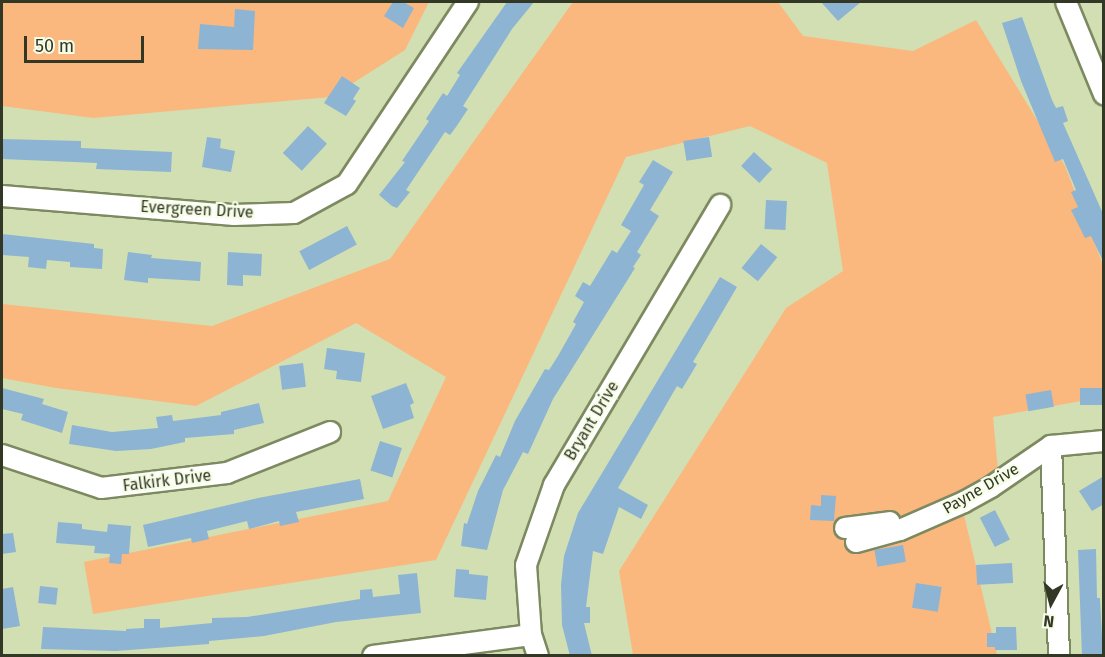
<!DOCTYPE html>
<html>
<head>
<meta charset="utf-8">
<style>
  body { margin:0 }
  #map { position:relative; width:1105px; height:657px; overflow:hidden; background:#d1dfb3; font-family:"Fira Sans",sans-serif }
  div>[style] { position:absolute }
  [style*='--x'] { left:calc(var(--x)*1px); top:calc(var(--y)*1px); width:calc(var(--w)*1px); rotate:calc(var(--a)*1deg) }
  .green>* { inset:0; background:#fab87e }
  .building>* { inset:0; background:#8db4d2; transform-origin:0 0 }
  .roads { filter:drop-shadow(2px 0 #7d8960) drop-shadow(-2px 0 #7d8960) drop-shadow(0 2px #7d8960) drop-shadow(0 -2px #7d8960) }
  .minor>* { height:20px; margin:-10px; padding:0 10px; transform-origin:10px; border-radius:10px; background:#fff }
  span { translate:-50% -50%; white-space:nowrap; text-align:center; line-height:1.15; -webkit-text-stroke:4.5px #f6fde7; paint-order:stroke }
  .street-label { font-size:16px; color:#323726 }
  .frame { position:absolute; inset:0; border:3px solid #323726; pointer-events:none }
  .north { position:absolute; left:1021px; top:573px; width:60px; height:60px; -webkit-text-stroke:4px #f6fde7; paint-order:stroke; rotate:187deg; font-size:16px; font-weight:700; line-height:24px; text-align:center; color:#323726 }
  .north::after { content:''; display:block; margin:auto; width:21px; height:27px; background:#323726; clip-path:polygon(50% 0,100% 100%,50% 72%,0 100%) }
  .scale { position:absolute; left:24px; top:36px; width:120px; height:27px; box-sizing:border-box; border:3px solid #323726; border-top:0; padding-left:8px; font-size:18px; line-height:21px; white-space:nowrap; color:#323726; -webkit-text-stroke:4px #f6fde7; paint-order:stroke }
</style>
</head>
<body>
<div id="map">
  <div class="green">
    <i style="clip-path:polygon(2px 2px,429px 2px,405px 50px,331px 97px,93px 118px,2px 106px)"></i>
    <i style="clip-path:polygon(573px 2px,778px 2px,803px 36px,913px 51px,976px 20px,1065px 166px,1103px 265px,1103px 397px,993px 417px,1000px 492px,964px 515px,997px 655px,633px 655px,619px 571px,786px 308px,843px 271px,827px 163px,750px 126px,626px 157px,436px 560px,93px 614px,84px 562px,388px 501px,446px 377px,356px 323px,196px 406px,56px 388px,2px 378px,2px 304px,212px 326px,390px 259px)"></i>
  </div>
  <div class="building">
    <i style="clip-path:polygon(393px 2px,403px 2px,414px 8px,403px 28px,384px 16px)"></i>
    <i style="clip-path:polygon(507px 2px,534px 2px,512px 29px,463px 106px,468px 109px,456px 127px,450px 135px,445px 132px,406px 190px,410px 192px,397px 208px,392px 206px,379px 195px,405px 162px,402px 161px,429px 121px,426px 119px,443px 93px,447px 96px,460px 75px,457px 73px)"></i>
    <i style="clip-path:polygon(821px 2px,861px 2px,838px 21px)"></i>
    <i style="clip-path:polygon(235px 9px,255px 11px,253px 50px,198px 49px,200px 24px,234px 27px)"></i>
    <i style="clip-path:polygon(1022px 17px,1052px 100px,1056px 108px,1063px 106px,1068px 121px,1063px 123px,1104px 216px,1104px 263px,1091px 236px,1085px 238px,1071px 210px,1078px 207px,1071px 192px,1076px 190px,1063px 159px,1055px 162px,1021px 81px,1002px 23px)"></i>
    <i style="clip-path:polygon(342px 76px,360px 88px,353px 99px,356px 101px,346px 116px,324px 103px)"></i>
    <i style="left:308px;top:126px;width:26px;height:37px;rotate:43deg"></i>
    <i style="clip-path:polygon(207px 137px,221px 139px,220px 148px,235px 151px,231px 172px,202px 167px)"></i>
    <i style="left:709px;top:137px;width:20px;height:26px;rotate:81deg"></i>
    <i style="clip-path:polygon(2px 139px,81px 141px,81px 148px,172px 152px,171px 172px,96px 169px,97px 163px,2px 159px)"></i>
    <i style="left:754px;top:152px;width:25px;height:19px;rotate:43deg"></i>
    <i style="clip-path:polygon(653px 160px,673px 172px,650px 210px,659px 216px,637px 252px,641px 255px,633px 267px,635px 268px,553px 399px,528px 454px,523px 452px,503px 490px,487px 550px,461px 546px,464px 523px,467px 524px,478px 491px,496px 455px,500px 457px,515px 421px,545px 369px,549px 370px,558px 356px,576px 324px,573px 322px,584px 302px,575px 296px,583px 282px,590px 286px,612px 250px,617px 253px,631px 231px,621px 225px,644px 185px,639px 182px)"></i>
    <i style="left:766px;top:200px;width:21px;height:29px;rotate:3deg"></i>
    <i style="left:347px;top:226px;width:21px;height:54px;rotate:62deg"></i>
    <i style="clip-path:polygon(2px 234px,94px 244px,94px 248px,103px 249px,102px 269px,70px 267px,70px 262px,47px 260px,46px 269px,28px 267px,29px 257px,2px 255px)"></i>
    <i style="left:761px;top:244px;width:21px;height:31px;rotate:39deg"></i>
    <i style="clip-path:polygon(128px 252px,152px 255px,151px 258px,201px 262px,200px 281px,148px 278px,148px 283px,124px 280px)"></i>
    <i style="clip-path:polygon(228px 252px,262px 254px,261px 276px,243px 275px,243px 286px,227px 285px)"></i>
    <i style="clip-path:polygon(720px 277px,737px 287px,693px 362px,697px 364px,682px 389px,677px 386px,618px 488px,648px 505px,641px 519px,619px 507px,603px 554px,593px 551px,586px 607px,590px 607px,590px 623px,584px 623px,592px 656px,570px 656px,562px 625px,561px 585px,564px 556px,578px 513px)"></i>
    <i style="clip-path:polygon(327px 348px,365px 353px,361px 382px,336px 379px,337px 371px,324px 369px)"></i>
    <i style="left:303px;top:363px;width:24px;height:24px;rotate:83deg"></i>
    <i style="clip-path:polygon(406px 383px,414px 403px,410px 405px,414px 418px,383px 429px,371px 396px)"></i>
    <i style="clip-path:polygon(2px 388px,44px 399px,42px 404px,68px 412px,62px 433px,21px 420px,23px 414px,2px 409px)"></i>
    <i style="left:1104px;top:388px;width:17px;height:24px;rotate:90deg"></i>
    <i style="left:1051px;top:390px;width:17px;height:26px;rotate:80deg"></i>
    <i style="clip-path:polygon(259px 403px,264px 423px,234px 430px,234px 434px,185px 438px,185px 442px,151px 449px,116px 451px,69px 444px,72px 425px,112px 432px,158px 428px,156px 417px,172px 415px,173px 421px,221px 415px,221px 412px)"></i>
    <i style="left:380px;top:441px;width:23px;height:31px;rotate:18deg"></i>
    <i style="clip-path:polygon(1104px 476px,1104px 504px,1092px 511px,1079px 491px)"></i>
    <i style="clip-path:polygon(360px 479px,364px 499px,296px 512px,299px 522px,280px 526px,279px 521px,249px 529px,247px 521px,207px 531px,209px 539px,192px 543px,191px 538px,148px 547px,143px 525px,258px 498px)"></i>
    <i style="clip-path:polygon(821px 495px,836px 496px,834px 521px,810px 520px,811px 505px,821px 506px)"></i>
    <i style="left:995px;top:510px;width:33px;height:17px;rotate:63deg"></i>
    <i style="clip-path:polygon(58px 522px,82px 524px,82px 529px,107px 532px,108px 524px,131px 526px,129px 554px,122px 554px,121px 564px,109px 563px,110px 554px,94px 553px,95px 546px,56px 543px)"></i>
    <i style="clip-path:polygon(13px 533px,16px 552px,2px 554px,2px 534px)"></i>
    <i style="left:903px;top:545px;width:17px;height:29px;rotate:80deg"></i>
    <i style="clip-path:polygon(1096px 549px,1097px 598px,1100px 598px,1103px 656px,1082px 656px,1078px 550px)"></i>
    <i style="left:1012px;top:563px;width:20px;height:36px;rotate:87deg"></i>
    <i style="clip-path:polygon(456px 569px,469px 570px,469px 574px,488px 576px,486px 600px,454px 597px)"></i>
    <i style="clip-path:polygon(417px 573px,421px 613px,336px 622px,264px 636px,209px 641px,209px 644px,116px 651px,41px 649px,43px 627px,126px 631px,126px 629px,144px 628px,144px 619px,160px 619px,160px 628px,212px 623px,212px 618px,247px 617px,360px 599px,360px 590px,372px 589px,373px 597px,400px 594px,398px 575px)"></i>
    <i style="left:916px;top:583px;width:26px;height:25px;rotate:9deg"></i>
    <i style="left:40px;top:586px;width:18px;height:17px;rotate:6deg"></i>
    <i style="clip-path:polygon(13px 587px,20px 626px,2px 629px,2px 589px)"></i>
    <i style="clip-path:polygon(996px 627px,1016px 627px,1017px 650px,995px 650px,995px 647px,987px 647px,987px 633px,996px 633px)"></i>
  </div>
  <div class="roads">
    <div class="minor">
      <i style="--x:1066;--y:2;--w:100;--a:67.6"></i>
      <i style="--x:2;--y:196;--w:233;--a:4.7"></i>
      <i style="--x:234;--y:215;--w:60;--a:-1.9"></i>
      <i style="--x:294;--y:213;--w:60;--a:-28.7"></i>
      <i style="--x:347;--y:184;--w:219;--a:-56.4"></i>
      <i style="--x:1051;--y:446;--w:210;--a:87.8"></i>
      <i style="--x:2;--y:455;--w:104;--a:18.4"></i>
      <i style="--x:101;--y:488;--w:127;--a:-6.8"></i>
      <i style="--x:227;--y:473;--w:111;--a:-21.7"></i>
      <i style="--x:845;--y:528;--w:45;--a:-7.6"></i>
      <i style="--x:856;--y:542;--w:46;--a:-15.3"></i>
      <i style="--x:900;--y:530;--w:70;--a:-23.6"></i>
      <i style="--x:964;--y:502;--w:31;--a:-29"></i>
      <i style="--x:991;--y:487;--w:73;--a:-34.3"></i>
      <i style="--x:1051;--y:446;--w:53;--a:-5.4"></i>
      <i style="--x:373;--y:656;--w:159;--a:-7.6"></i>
      <i style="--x:538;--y:656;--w:22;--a:-108"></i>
      <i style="--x:531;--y:635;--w:70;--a:-94.1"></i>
      <i style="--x:526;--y:565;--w:85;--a:-70.7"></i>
      <i style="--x:554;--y:485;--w:326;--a:-59.3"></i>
    </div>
  </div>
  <div class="street-label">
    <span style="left:197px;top:210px;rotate:3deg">Evergreen Drive</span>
    <span style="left:592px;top:421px;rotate:-59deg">Bryant Drive</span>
    <span style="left:167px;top:481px;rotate:-7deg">Falkirk Drive</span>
    <span style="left:981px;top:489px;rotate:-30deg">Payne Drive</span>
  </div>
  <div class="frame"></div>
  <div class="north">N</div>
  <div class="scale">50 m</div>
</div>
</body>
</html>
